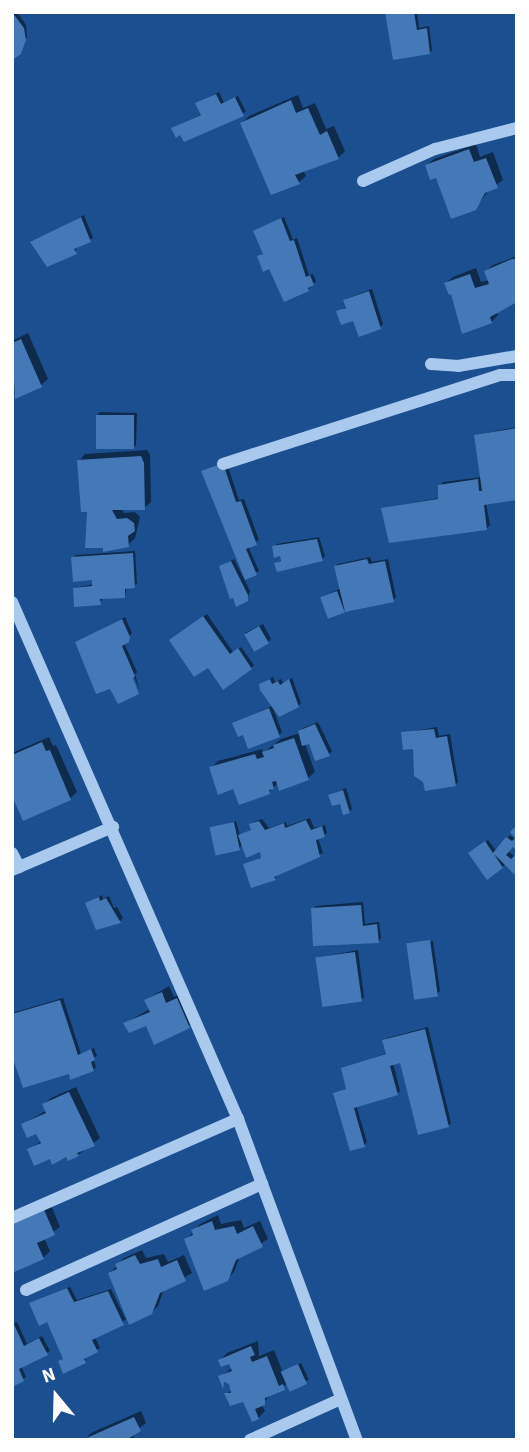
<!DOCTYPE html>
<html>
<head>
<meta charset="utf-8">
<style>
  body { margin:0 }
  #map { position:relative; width:529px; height:1452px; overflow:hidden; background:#1b4f8f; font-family:"Source Sans 3",sans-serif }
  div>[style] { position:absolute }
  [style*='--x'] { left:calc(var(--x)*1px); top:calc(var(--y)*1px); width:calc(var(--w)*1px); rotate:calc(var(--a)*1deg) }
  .shadow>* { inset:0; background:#0007 }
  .building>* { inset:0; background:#4478b7; transform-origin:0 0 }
  .minor>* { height:12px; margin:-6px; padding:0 6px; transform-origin:6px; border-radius:6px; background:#a9c9ee }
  span { translate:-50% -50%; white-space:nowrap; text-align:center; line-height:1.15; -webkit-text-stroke:6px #1b4f8f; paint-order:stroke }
  .frame { position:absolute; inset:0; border:14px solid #fff; pointer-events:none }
  .north { position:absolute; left:21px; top:1361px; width:70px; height:70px; -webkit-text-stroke:5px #1b4f8f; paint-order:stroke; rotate:341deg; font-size:19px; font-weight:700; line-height:28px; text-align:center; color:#fff }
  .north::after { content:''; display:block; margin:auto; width:24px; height:32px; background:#fff; clip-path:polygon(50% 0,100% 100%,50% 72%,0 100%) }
</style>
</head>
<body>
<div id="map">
  <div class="shadow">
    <i style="clip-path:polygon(12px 12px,17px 12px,26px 25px,27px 37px,19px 53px,12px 57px)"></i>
    <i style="clip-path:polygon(387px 12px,417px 12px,419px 28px,429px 26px,432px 50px,429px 53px)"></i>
    <i style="clip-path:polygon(219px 92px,224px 103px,238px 96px,246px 112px,176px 126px,202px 114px,197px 103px)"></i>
    <i style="clip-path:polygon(298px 95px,303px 108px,315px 103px,326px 129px,334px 126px,345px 151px,338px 158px,303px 170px,306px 176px,299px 182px,272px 193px,242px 123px,249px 116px)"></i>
    <i style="clip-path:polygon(476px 144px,480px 157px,493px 152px,503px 180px,489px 190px,475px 209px,427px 165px,434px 159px)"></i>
    <i style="clip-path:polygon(84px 215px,93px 238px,77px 246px,75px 252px,32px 242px)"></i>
    <i style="clip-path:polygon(284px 217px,293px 240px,297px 238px,309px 275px,313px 274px,316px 281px,308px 290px,270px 267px,259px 256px,264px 253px,255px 231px)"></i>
    <i style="clip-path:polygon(517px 256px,517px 301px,496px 311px,498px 315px,491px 322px,452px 292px,446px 283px,453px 277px,476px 268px,481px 282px,489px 280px,486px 271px,493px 265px)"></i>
    <i style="clip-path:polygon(372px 289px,383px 324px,380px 327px,338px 312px,347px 306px,345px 300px,348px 298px)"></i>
    <i style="clip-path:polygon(28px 333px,48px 379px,41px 385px,16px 397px,12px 389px,12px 341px)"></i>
    <i style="clip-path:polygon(100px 412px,137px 413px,136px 445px,133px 448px,97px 415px)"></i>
    <i style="clip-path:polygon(517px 427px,517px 498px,486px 503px,490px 525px,487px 528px,384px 508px,440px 498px,440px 486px,443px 482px,482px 477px,476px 435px)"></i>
    <i style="clip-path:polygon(147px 450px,150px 455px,151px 502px,144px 508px,122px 509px,124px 513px,135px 512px,140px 517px,135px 538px,128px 545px,88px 510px,79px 461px,85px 454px)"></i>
    <i style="clip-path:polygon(226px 461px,239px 500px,244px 499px,259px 540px,248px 546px,259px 571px,246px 577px,203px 471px)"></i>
    <i style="clip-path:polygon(319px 537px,325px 556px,322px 559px,276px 563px,283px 559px,274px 547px,277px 544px)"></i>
    <i style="clip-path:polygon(135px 551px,137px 584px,127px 587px,125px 596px,103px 598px,100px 603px,75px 588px,94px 584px,93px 578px,73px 558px,76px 555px)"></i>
    <i style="clip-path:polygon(370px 557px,372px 562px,388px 559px,396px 597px,393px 600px,344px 610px,322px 597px,341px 588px,335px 567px,338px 564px)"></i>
    <i style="clip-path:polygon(234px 559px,250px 591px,247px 600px,221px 566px)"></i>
    <i style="clip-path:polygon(207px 614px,233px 652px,241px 647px,254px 665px,251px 668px,208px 666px,174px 637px)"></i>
    <i style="clip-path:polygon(125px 617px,132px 633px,124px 643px,137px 672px,135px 674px,140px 691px,131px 669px,111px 687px,77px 642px)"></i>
    <i style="clip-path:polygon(263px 624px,271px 639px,268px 642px,245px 633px)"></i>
    <i style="clip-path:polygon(273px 677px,275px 682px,281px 679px,283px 683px,292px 678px,301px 703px,298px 706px,264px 682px)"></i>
    <i style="clip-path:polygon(272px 706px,282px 732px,279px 735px,244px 733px,234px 723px)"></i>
    <i style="clip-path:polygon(318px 722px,332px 751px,329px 754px,310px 742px,305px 744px,315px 772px,308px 778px,278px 783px,269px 792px,235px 787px,211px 768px,218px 761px,262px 749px,263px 753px,281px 739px,300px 733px,303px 728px)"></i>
    <i style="clip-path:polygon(437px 727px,439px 736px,450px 734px,458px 782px,455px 785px,403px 733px)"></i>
    <i style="clip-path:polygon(49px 737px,53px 746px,56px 745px,77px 792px,70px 798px,24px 818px,12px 792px,12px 753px)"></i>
    <i style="clip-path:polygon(346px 788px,352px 809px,349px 812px,330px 795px)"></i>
    <i style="clip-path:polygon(310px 818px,314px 828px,325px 825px,327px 833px,318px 838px,323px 853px,277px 874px,275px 879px,245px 865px,263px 857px,261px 850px,243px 844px,239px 848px,212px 831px,236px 821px,240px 836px,252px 829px,254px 822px,262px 819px,269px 828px,286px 822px,287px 826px)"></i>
    <i style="clip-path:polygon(510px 835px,516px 840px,508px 851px,515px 857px,502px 867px,473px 850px,488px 840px,497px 852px)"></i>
    <i style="clip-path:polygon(102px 895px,103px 899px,109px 896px,114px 908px,117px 907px,123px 918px,120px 921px,87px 904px)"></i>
    <i style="clip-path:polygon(363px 902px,365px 924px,379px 922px,381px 938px,379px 941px,313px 909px,316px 906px)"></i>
    <i style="clip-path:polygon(433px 941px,440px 991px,437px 994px,409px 945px)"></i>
    <i style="clip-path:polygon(358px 950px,364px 997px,361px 1000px,317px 958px)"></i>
    <i style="clip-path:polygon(169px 986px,174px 997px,184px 993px,196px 1020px,189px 1026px,125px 1023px,150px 1009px,146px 1000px)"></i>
    <i style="clip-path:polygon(63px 998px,81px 1054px,94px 1048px,97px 1056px,93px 1058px,96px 1067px,93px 1070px,70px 1072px,12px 1050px,12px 1013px)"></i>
    <i style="clip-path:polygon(428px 1027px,451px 1123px,448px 1126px,402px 1061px,393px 1063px,400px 1091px,397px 1094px,356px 1105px,367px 1142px,364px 1145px,335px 1094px,348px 1088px,343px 1069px,387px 1053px,384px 1041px,387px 1038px)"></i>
    <i style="clip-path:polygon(76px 1087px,100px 1138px,78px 1155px,51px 1157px,29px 1150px,41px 1141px,37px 1131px,23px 1124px,47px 1110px,44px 1104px,51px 1098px)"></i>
    <i style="clip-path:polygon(49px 1200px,60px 1227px,44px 1238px,50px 1251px,43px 1258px,12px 1271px)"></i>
    <i style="clip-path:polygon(218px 1215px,221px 1224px,241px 1220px,244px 1228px,260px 1221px,268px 1239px,240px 1256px,234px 1272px,227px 1279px,186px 1240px,200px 1224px)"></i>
    <i style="clip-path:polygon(142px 1250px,146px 1258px,164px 1254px,168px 1262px,184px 1255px,192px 1273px,164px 1289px,158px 1306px,151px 1313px,128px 1318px,95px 1337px,100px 1348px,86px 1355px,85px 1362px,60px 1361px,65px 1358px,47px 1320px,31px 1303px,70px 1287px,77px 1300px,111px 1289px,125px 1318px,128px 1317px,110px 1273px,124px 1258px)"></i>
    <i style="clip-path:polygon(17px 1322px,27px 1344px,42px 1336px,50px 1351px,21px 1366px,26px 1377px,12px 1385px,12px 1324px)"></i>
    <i style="clip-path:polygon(258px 1341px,259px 1356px,274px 1350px,283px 1373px,301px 1363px,309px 1380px,289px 1383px,271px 1393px,262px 1405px,265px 1411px,258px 1418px,244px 1399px,227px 1394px,232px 1389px,228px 1380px,223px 1384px,220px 1377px,233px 1367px,230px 1362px,220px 1360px,227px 1353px)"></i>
    <i style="clip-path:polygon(141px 1411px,146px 1423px,133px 1433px,134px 1440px,85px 1440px,91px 1433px)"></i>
  </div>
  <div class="building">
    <i style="clip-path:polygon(12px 12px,24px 28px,26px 40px,21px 54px,12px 60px)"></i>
    <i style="clip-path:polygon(385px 12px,414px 12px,417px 30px,427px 28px,430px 54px,393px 60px)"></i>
    <i style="clip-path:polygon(216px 94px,221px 104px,235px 97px,244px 116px,184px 142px,180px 135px,176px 138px,171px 128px,201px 115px,195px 103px)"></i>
    <i style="clip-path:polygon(291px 100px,296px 113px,308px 108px,320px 135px,327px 131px,339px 159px,295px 175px,300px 184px,271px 195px,240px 123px)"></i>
    <i style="clip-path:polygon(469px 149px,474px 162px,486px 158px,498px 188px,485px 193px,476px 210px,451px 219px,436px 178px,430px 180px,425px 165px)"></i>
    <i style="clip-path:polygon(81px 217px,91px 242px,74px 249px,77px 254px,47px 267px,30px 242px)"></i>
    <i style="clip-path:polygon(281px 218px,290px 241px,294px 240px,306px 277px,310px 275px,314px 285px,308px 288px,309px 291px,284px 302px,269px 269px,263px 272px,257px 256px,263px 254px,253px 231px)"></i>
    <i style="clip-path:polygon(512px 259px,517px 259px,517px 302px,490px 317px,492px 323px,462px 334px,451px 294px,449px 295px,444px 283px,470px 274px,475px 288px,489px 284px,484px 271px)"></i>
    <i style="clip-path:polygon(369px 291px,381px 329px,359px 337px,353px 321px,341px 325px,336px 311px,346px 308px,343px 300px)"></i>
    <i style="clip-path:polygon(21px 339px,42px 387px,15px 399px,12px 343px)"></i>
    <i style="left:96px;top:415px;width:38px;height:34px"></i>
    <i style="clip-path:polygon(517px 428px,517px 500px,484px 505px,487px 530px,389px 543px,381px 508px,438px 499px,438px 485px,478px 479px,479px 491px,482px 491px,474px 435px)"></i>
    <i style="clip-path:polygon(141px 456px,144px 463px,145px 510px,112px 510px,117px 519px,127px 518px,134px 523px,135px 531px,128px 536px,129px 547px,103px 552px,103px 548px,85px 548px,87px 512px,81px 512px,77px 460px)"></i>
    <i style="clip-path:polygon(223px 463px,236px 502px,241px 501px,257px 545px,246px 549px,257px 575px,245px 580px,201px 471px)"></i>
    <i style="clip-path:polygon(317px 539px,323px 561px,277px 572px,274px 563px,281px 561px,280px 556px,274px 558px,272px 546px)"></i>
    <i style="clip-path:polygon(133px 553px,135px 588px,125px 589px,125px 598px,100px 599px,101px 605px,74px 607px,73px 588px,92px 586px,92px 580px,73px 582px,71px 557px)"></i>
    <i style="clip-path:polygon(367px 559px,369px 564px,385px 561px,394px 602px,345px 612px,334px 566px)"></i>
    <i style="clip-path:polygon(231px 561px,248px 595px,248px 601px,236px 607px,233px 598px,230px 599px,219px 566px)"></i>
    <i style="left:337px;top:591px;width:23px;height:18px;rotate:70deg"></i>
    <i style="clip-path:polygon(203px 616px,230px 654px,238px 648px,252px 669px,223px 690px,208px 668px,194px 677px,169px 640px)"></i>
    <i style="clip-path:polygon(122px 619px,130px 637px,129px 642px,122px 646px,135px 676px,133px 678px,139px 694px,118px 704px,110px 689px,96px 694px,75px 642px)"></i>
    <i style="left:259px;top:626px;width:20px;height:17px;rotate:60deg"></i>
    <i style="clip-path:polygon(270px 679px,272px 684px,278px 681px,280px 685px,289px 679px,299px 707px,279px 717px,260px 690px,259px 684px)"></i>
    <i style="clip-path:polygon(269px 708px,280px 737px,248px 749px,243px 735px,238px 737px,232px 723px)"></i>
    <i style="clip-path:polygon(315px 724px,330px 756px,315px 761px,309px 744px,302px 746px,298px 731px)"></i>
    <i style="clip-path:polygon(434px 729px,436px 738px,447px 736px,456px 786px,425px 791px,423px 782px,414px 776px,413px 749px,403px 750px,401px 732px)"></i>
    <i style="clip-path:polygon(294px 738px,309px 780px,279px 791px,276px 781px,272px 782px,274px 789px,269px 790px,270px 794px,239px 805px,233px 789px,218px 795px,209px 767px,255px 754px,257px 759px,264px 757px,262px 752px,274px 748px,273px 745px)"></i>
    <i style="clip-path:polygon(42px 742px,46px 751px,50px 750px,71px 800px,23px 821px,12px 796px,12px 755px)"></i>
    <i style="clip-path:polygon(343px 790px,350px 813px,343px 815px,340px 804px,332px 806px,328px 795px)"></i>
    <i style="clip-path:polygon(306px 820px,311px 830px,322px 826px,325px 837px,316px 840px,320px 857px,274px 877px,276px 880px,251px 888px,243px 864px,261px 858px,260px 852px,246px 858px,238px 835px,251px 830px,249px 824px,259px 821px,265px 830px,284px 823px,285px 828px)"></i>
    <i style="left:234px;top:822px;width:29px;height:25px;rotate:78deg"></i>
    <i style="clip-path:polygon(517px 825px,517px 851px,513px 847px,506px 855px,511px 859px,517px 853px,517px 877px,494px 854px,503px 868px,487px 880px,468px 853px,485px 841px,493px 853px,506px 837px,512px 841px,515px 838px,510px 832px)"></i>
    <i style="clip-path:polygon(99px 897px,100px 901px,106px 898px,121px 923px,96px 930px,85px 903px)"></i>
    <i style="clip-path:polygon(361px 905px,363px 926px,377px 924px,379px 943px,313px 946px,311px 908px)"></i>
    <i style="left:430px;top:940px;width:57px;height:24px;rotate:82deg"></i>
    <i style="left:355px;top:952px;width:50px;height:40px;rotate:82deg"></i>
    <i style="clip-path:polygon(162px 992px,166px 1003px,177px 998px,190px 1028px,154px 1045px,146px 1026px,129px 1033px,123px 1023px,150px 1012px,144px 1000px)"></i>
    <i style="clip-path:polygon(60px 1000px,78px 1055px,91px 1049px,95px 1060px,91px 1062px,94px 1071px,70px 1080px,69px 1074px,23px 1088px,12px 1056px,12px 1014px)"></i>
    <i style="clip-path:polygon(425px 1029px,449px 1127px,418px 1135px,400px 1063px,390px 1066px,398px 1095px,354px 1108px,365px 1147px,350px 1151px,333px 1093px,346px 1089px,341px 1068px,386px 1054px,382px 1040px)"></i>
    <i style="clip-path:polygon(69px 1092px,95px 1146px,77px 1153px,79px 1156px,68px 1161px,66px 1157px,52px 1165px,50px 1159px,34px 1166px,27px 1149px,41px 1143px,36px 1134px,27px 1138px,21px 1124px,46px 1113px,42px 1104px)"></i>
    <i style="clip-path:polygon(42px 1205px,55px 1235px,37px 1243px,44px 1259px,12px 1273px,12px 1218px)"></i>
    <i style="clip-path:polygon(212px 1221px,215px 1230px,234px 1226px,237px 1234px,253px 1226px,263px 1247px,236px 1260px,228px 1281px,204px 1291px,184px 1239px,193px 1235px,191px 1230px)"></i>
    <i style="clip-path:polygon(135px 1255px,140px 1264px,158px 1259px,161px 1267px,177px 1260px,186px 1281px,160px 1293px,152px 1314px,129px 1325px,108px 1273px,117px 1269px,115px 1264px)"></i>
    <i style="clip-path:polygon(67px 1288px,74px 1302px,108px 1291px,124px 1325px,92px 1340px,98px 1352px,84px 1359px,86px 1363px,63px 1374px,58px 1361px,63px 1359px,47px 1322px,39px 1326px,29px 1303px)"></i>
    <i style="clip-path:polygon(12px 1320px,24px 1346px,39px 1338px,48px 1355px,19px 1369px,24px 1381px,12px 1387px)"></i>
    <i style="clip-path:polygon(251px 1346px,255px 1355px,250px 1357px,252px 1362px,267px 1356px,279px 1386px,283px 1384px,285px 1390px,265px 1398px,265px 1405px,255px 1409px,259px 1419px,252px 1422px,243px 1402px,230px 1406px,224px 1393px,231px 1393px,229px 1384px,224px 1382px,223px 1389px,218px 1376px,232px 1371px,229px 1364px,221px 1367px,218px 1360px)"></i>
    <i style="left:298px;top:1364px;width:22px;height:19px;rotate:66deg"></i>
    <i style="clip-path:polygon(134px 1417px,141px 1431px,126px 1440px,82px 1440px)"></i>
  </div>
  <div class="minor">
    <i style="--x:363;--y:181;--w:79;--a:-24"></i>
    <i style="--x:435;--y:149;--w:85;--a:-14.4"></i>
    <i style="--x:431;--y:364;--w:27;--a:4"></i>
    <i style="--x:458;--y:366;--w:60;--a:-9.6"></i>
    <i style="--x:223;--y:464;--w:291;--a:-17.8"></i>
    <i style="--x:500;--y:375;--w:17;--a:0"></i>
    <i style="--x:12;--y:602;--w:564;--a:66.39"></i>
    <i style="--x:238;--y:1119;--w:342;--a:69.7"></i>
    <i style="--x:12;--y:853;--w:16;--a:63"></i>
    <i style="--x:12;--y:870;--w:110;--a:-23.1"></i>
    <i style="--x:12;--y:1218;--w:247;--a:-23.7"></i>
    <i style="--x:26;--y:1290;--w:259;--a:-24.2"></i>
    <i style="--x:250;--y:1440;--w:100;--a:-24.3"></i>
  </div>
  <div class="frame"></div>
  <div class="north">N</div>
</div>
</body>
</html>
